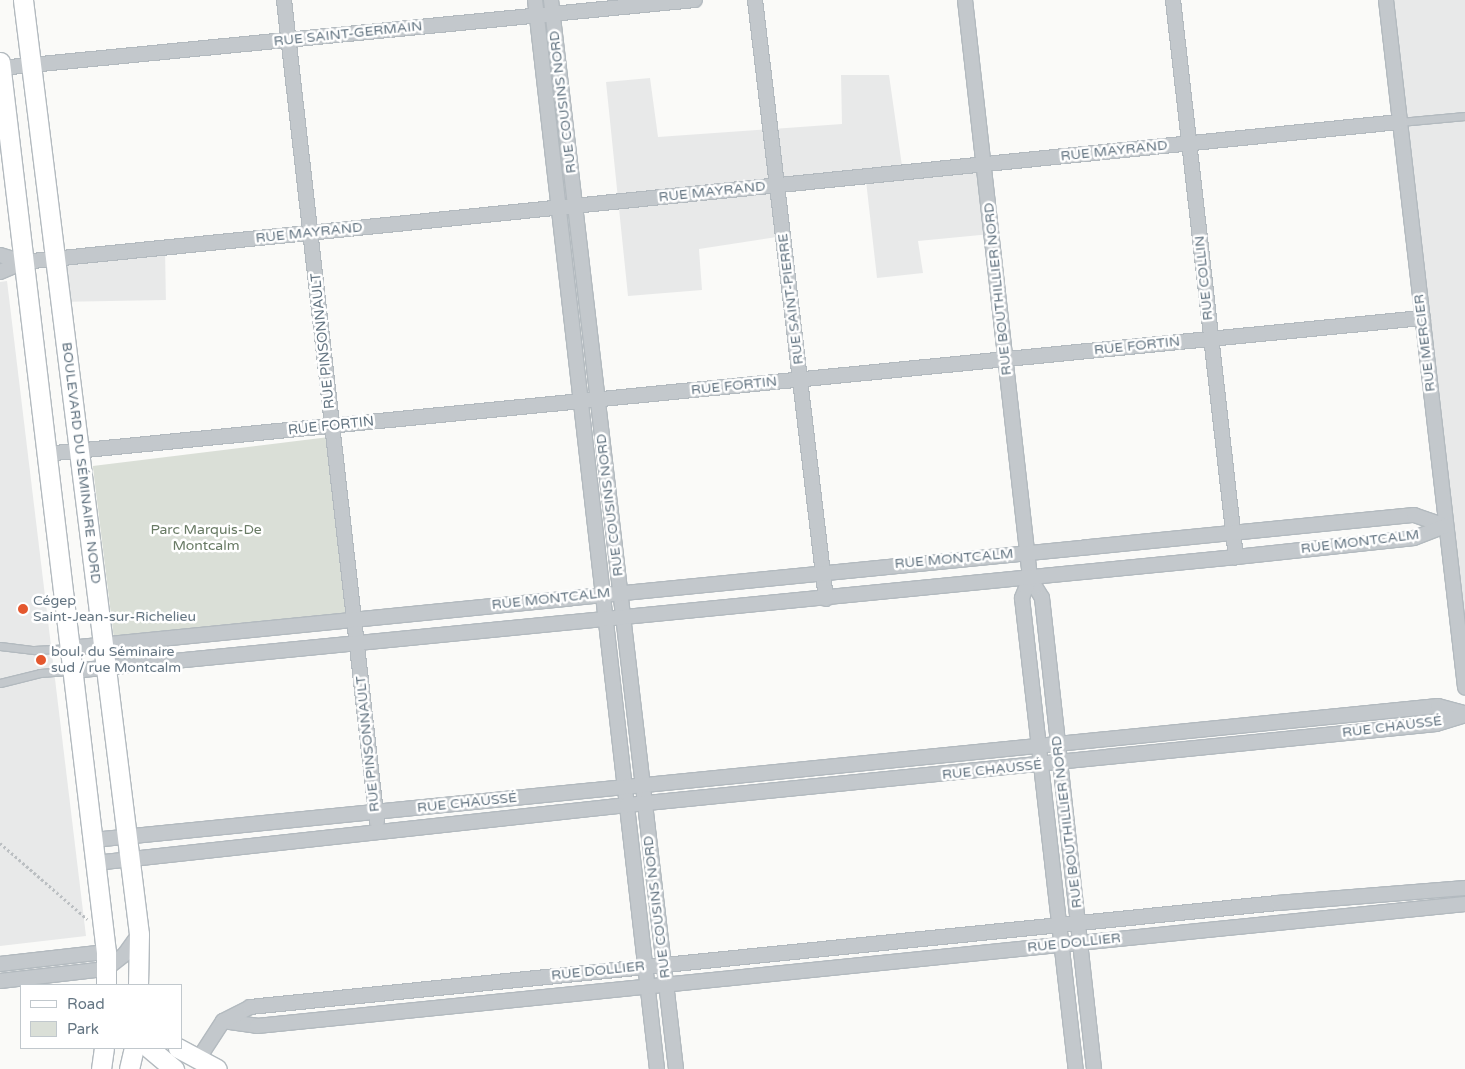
<!DOCTYPE html>
<html>
<head>
<meta charset="utf-8">
<style>
  body { margin:0 }
  #map { position:relative; width:1465px; height:1069px; overflow:hidden; background:#fafaf8; font-family:"Varela Round",sans-serif }
  div>[style] { position:absolute }
  [style*='--x'] { left:calc(var(--x)*1px); top:calc(var(--y)*1px); width:calc(var(--w)*1px); rotate:calc(var(--a)*1deg) }
  .built>* { inset:0; background:#e8e9e9; transform-origin:0 0 }
  .green>* { inset:0; background:#dadfd7; transform-origin:0 0 }
  .path>* { height:2.5px; margin-top:-1.25px; transform-origin:0; background:repeating-linear-gradient(90deg,#bbbfc2 0 2.5px,transparent 0 5px) }
  .roads { filter:drop-shadow(1px 0 #b3babf) drop-shadow(-1px 0 #b3babf) drop-shadow(0 1px #b3babf) drop-shadow(0 -1px #b3babf) }
  .lane>* { height:7px; margin:-3.5px; padding:0 3.5px; transform-origin:3.5px; border-radius:3.5px; background:#c3c8cc }
  .street>* { height:14px; margin:-7px; padding:0 7px; transform-origin:7px; border-radius:7px; background:#c3c8cc }
  .secondary>* { height:19px; margin:-9.5px; padding:0 9.5px; transform-origin:9.5px; border-radius:9.5px; background:#fff }
  .dots>* { width:14px; height:14px; translate:-50% -50%; box-sizing:border-box; border:2px solid #fff; border-radius:50% }
  span { translate:-50% -50%; white-space:nowrap; text-align:center; line-height:1.15; -webkit-text-stroke:5px #fff; paint-order:stroke }
  .street-label { font-size:14px; color:#657683 }
  .park-label { font-size:14px; color:#687a64 }
  .poi-label { font-size:14px; color:#657683 }
  .left { translate:0 -50%; text-align:left }
  .legend { position:absolute; left:20px; top:984px; width:162px; height:65px; box-sizing:border-box; background:#fff; border:1px solid #c1c8cd; margin:0; padding:6px 9px; list-style:none; font-size:15px; color:#657683 }
  .legend li { display:flex; align-items:center; gap:10px; height:25px }
  .legend b { width:25px; border:1px solid #c1c8cd }
</style>
</head>
<body>
<div id="map">
  <div class="built">
    <i style="clip-path:polygon(1386px 0,1465px 0,1465px 687px)"></i>
    <i style="clip-path:polygon(841px 75px,889px 75px,903px 173px,984px 165px,991px 234px,918px 241px,923px 273px,877px 278px,865px 172px,777px 186px,790px 235px,699px 249px,702px 290px,628px 296px,606px 82px,650px 78px,658px 137px,842px 124px)"></i>
    <i style="left:165px;top:248px;width:52px;height:111px;rotate:89deg"></i>
    <i style="clip-path:polygon(7px 281px,86px 936px,0 946px,0 282px)"></i>
  </div>
  <div class="green">
    <i style="left:329px;top:437px;width:178px;height:238px;rotate:83deg"></i>
  </div>
  <div class="path">
    <i style="--x:0;--y:843;--w:116;--a:41.1"></i>
  </div>
  <div class="roads">
    <div class="lane">
      <i style="--x:1400;--y:122;--w:65;--a:-5.3"></i>
      <i style="--x:0;--y:646;--w:34;--a:7"></i>
      <i style="--x:34;--y:650;--w:35;--a:-3"></i>
      <i style="--x:0;--y:683;--w:41;--a:-14"></i>
      <i style="--x:40;--y:673;--w:31;--a:-4"></i>
    </div>
    <div class="street">
      <i style="--x:284;--y:0;--w:827;--a:83.55"></i>
      <i style="--x:535;--y:0;--w:1076;--a:83.49"></i>
      <i style="--x:551;--y:0;--w:1076;--a:83.33"></i>
      <i style="--x:755;--y:0;--w:603;--a:83.24"></i>
      <i style="--x:965;--y:0;--w:582;--a:83.58"></i>
      <i style="--x:1030;--y:578;--w:23;--a:59"></i>
      <i style="--x:1042;--y:598;--w:474;--a:83.7"></i>
      <i style="--x:1173;--y:0;--w:561;--a:83.55"></i>
      <i style="--x:1386;--y:0;--w:692;--a:83.44"></i>
      <i style="--x:0;--y:68;--w:698;--a:-5.59"></i>
      <i style="--x:0;--y:255;--w:24;--a:17"></i>
      <i style="--x:0;--y:272;--w:25;--a:-23"></i>
      <i style="--x:23;--y:262;--w:1384;--a:-5.81"></i>
      <i style="--x:45;--y:454;--w:1385;--a:-5.64"></i>
      <i style="--x:1030;--y:578;--w:22;--a:112"></i>
      <i style="--x:1022;--y:598;--w:474;--a:83.5"></i>
      <i style="--x:69;--y:648;--w:1352;--a:-5.65"></i>
      <i style="--x:1414;--y:515;--w:34;--a:19"></i>
      <i style="--x:72;--y:671;--w:1170;--a:-5.59"></i>
      <i style="--x:1236;--y:557;--w:179;--a:-6.1"></i>
      <i style="--x:1414;--y:538;--w:34;--a:-21"></i>
      <i style="--x:93;--y:840;--w:1352;--a:-5.69"></i>
      <i style="--x:1438;--y:706;--w:28;--a:15"></i>
      <i style="--x:95;--y:863;--w:535;--a:-6.22"></i>
      <i style="--x:627;--y:805;--w:813;--a:-5.72"></i>
      <i style="--x:1436;--y:724;--w:30;--a:-17"></i>
      <i style="--x:0;--y:964;--w:107;--a:-6.5"></i>
      <i style="--x:0;--y:981;--w:107;--a:-6.5"></i>
      <i style="--x:106;--y:969;--w:23;--a:-38"></i>
      <i style="--x:124;--y:955;--w:26;--a:-54"></i>
      <i style="--x:223;--y:1021;--w:34;--a:8"></i>
      <i style="--x:257;--y:1026;--w:1214;--a:-5.77"></i>
      <i style="--x:199;--y:1058;--w:44;--a:-57"></i>
      <i style="--x:223;--y:1021;--w:30;--a:-27"></i>
      <i style="--x:250;--y:1007;--w:1033;--a:-5.78"></i>
      <i style="--x:1278;--y:903;--w:188;--a:-4.6"></i>
    </div>
    <div class="secondary">
      <i style="--x:23;--y:0;--w:941;--a:82.92"></i>
      <i style="--x:139;--y:934;--w:51;--a:91.1"></i>
      <i style="--x:0;--y:62;--w:896;--a:83.21"></i>
      <i style="--x:106;--y:952;--w:33;--a:90"></i>
      <i style="--x:149;--y:1048;--w:33;--a:40"></i>
      <i style="--x:178;--y:1048;--w:44;--a:28.3"></i>
      <i style="--x:101;--y:1069;--w:21;--a:-82"></i>
      <i style="--x:129;--y:1069;--w:22;--a:-77"></i>
    </div>
  </div>
  <div class="dots">
    <i style="left:23px;top:609px;background:#e4572e"></i>
    <i style="left:41px;top:660px;background:#e4572e"></i>
  </div>
  <div class="street-label">
    <span style="left:348px;top:34px;rotate:-6deg">RUE SAINT-GERMAIN</span>
    <span style="left:563px;top:102px;rotate:-97deg">RUE COUSINS NORD</span>
    <span style="left:1114px;top:151px;rotate:-6deg">RUE MAYRAND</span>
    <span style="left:712px;top:192px;rotate:-6deg">RUE MAYRAND</span>
    <span style="left:309px;top:233px;rotate:-6deg">RUE MAYRAND</span>
    <span style="left:1204px;top:278px;rotate:-96deg">RUE COLLIN</span>
    <span style="left:998px;top:289px;rotate:-96deg">RUE BOUTHILLIER NORD</span>
    <span style="left:791px;top:299px;rotate:-97deg">RUE SAINT-PIERRE</span>
    <span style="left:323px;top:341px;rotate:-96deg">RUE PINSONNAULT</span>
    <span style="left:1425px;top:343px;rotate:-97deg">RUE MERCIER</span>
    <span style="left:1137px;top:346px;rotate:-6deg">RUE FORTIN</span>
    <span style="left:734px;top:386px;rotate:-6deg">RUE FORTIN</span>
    <span style="left:331px;top:426px;rotate:-6deg">RUE FORTIN</span>
    <span style="left:81px;top:463px;rotate:83deg">BOULEVARD DU SÉMINAIRE NORD</span>
    <span style="left:610px;top:505px;rotate:-97deg">RUE COUSINS NORD</span>
    <span style="left:1360px;top:542px;rotate:-7deg">RUE MONTCALM</span>
    <span style="left:954px;top:559px;rotate:-5deg">RUE MONTCALM</span>
    <span style="left:551px;top:599px;rotate:-6deg">RUE MONTCALM</span>
    <span style="left:1392px;top:727px;rotate:-7deg">RUE CHAUSSÉ</span>
    <span style="left:368px;top:744px;rotate:-96deg">RUE PINSONNAULT</span>
    <span style="left:992px;top:770px;rotate:-6deg">RUE CHAUSSÉ</span>
    <span style="left:467px;top:803px;rotate:-6deg">RUE CHAUSSÉ</span>
    <span style="left:1067px;top:822px;rotate:-97deg">RUE BOUTHILLIER NORD</span>
    <span style="left:657px;top:907px;rotate:-97deg">RUE COUSINS NORD</span>
    <span style="left:1074px;top:943px;rotate:-6deg">RUE DOLLIER</span>
    <span style="left:598px;top:971px;rotate:-6deg">RUE DOLLIER</span>
  </div>
  <div class="park-label">
    <span style="left:206px;top:538px">Parc Marquis-De<br>Montcalm</span>
  </div>
  <div class="poi-label">
    <span class="left" style="left:33px;top:609px">Cégep<br>Saint-Jean-sur-Richelieu</span>
    <span class="left" style="left:51px;top:660px">boul. du Séminaire<br>sud / rue Montcalm</span>
  </div>
  <ul class="legend">
  <li><b style="height:6px;background:#fff"></b>Road</li>
  <li><b style="height:14px;background:#dadfd7"></b>Park</li>
  </ul>
</div>
</body>
</html>
